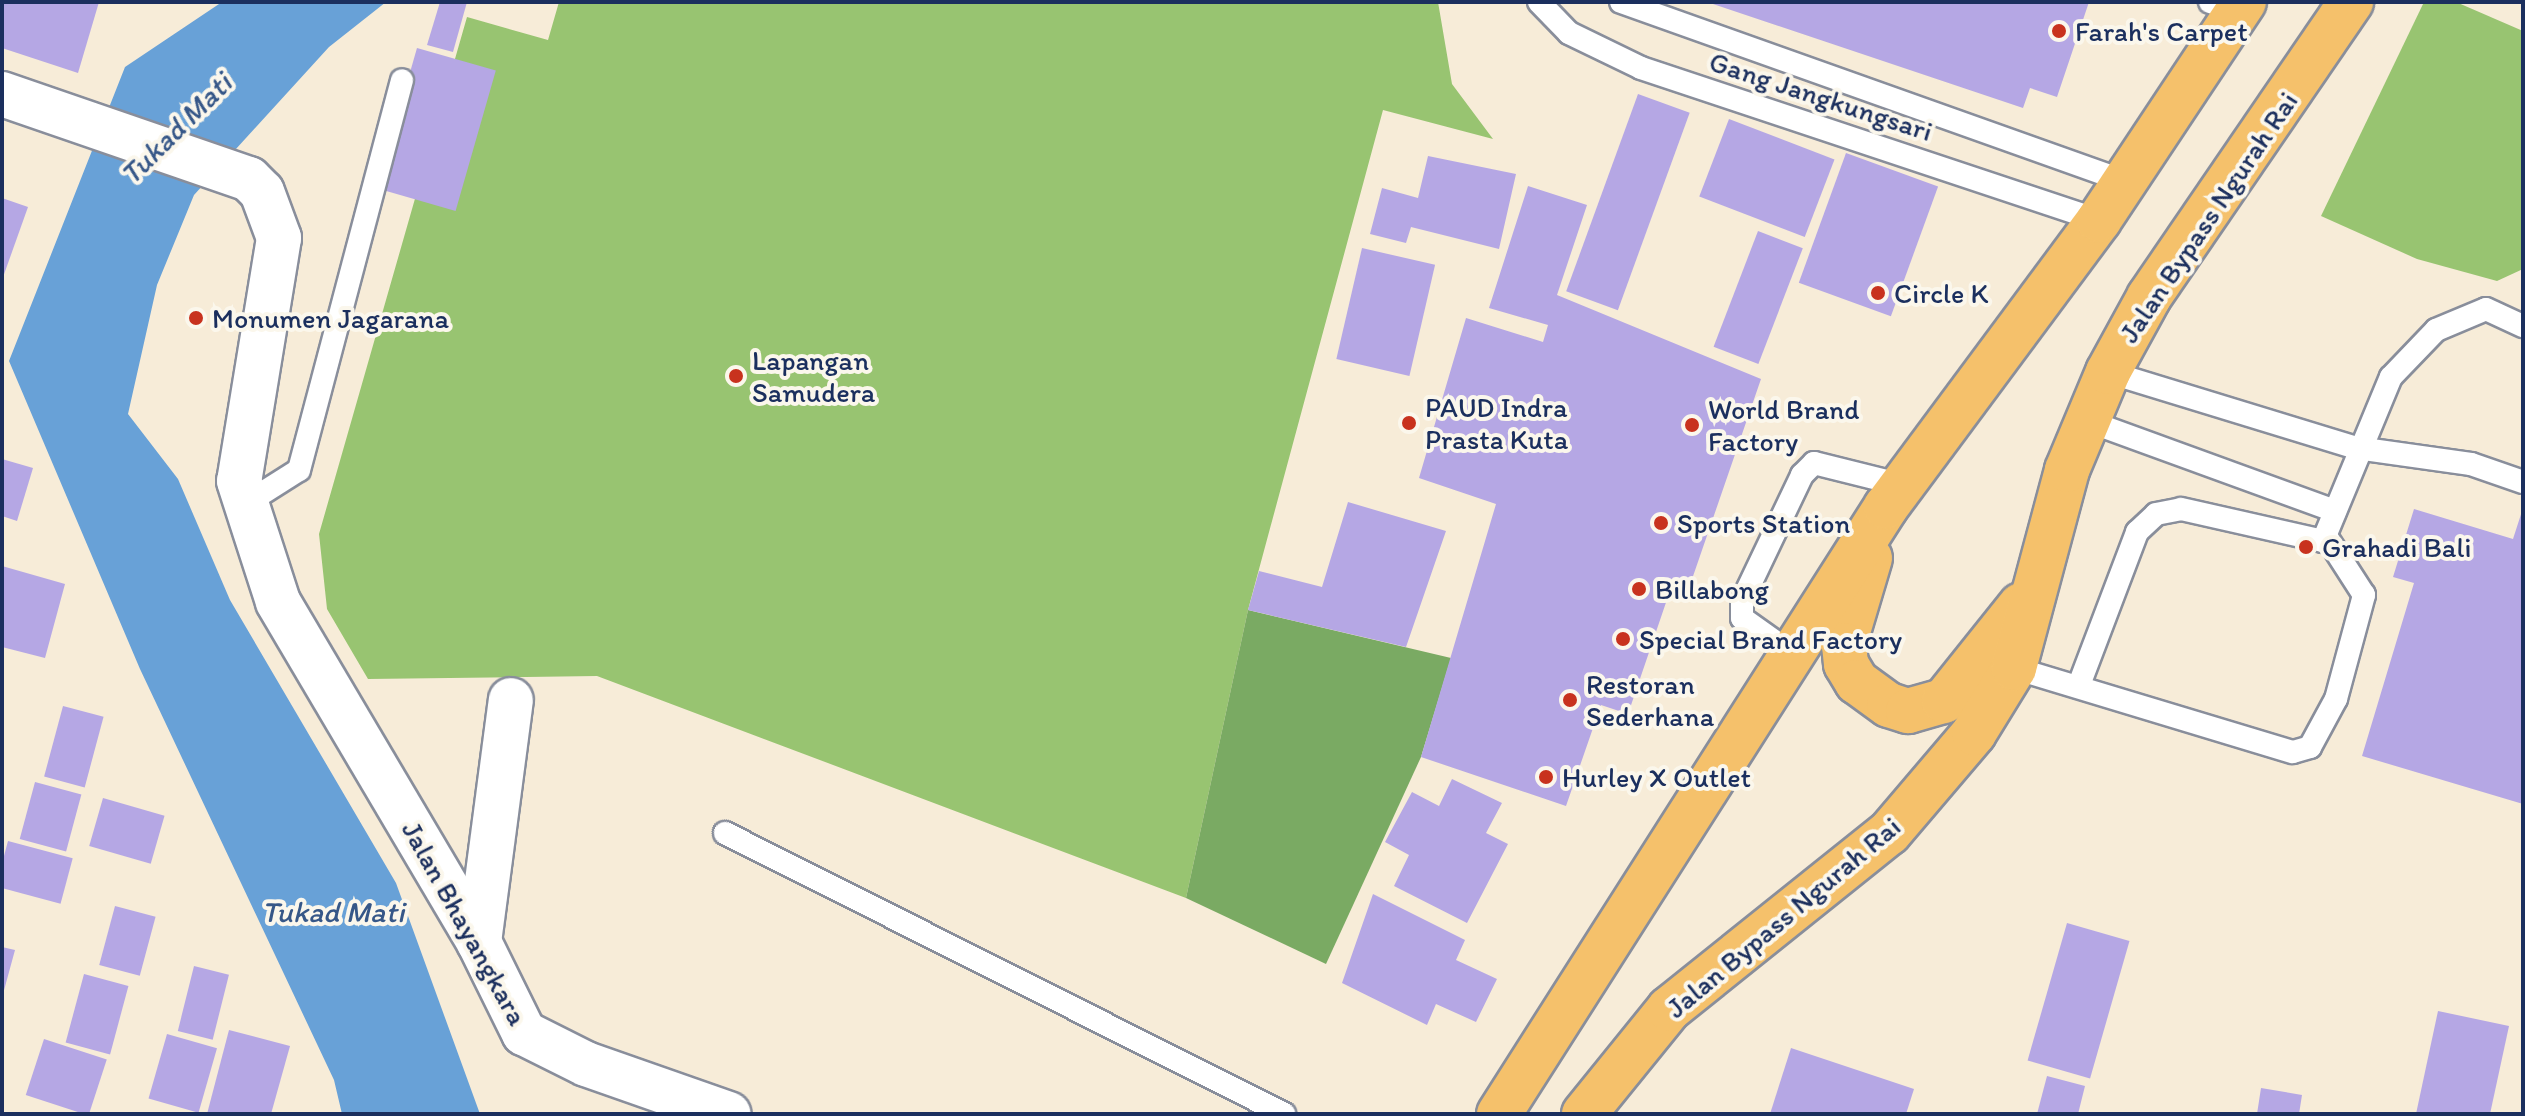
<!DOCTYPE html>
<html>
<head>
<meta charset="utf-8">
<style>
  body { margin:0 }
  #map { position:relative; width:2525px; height:1116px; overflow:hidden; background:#f7ecd8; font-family:Itim,sans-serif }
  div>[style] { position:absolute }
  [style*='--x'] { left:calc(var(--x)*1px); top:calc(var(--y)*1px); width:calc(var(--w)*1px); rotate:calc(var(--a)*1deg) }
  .green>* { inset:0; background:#98c471 }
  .forest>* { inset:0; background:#7aaa63 }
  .water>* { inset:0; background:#68a1d7 }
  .building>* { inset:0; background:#b5a7e4; transform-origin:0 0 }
  .roads { filter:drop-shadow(2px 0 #898e9b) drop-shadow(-2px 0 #898e9b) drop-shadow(0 2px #898e9b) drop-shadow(0 -2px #898e9b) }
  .service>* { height:22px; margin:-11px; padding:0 11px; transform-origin:11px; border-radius:11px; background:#fff }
  .minor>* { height:44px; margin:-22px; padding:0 22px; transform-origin:22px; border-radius:22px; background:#fff }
  .trunk>* { height:44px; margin:-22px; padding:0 22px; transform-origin:22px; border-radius:22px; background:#f5c16b }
  .dots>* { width:22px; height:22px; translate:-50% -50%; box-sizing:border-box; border:4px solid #fbf7ec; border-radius:50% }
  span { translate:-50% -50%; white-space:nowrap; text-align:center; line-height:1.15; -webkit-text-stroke:8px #fbf7ec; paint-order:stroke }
  .poi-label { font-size:28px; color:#1b2f5e }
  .left { translate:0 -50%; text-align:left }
  .street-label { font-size:28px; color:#1b2f5e }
  .water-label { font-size:30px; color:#365788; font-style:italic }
  .frame { position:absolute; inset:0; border:4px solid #1b2f5e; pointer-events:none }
</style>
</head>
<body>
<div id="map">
  <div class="green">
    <i style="clip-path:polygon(559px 2px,1438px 2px,1452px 84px,1493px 139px,1383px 110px,1248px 610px,1186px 898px,597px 676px,368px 679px,327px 609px,319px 534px,467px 17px,548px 40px)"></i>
    <i style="clip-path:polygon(2424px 2px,2456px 2px,2523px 31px,2523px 269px,2497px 281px,2417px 259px,2321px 216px)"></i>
  </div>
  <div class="forest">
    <i style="clip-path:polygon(1248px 610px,1451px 658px,1421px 757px,1326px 964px,1186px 898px)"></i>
  </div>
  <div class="water">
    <i style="clip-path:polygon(222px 2px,386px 2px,329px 47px,194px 195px,157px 285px,128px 414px,178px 479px,230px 600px,396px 883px,480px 1114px,342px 1114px,334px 1080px,140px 669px,9px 361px,125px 67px)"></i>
  </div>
  <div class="building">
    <i style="clip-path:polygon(2px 2px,99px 2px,78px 73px,2px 48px)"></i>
    <i style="clip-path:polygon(440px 2px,467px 2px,453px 52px,427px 45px)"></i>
    <i style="clip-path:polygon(2089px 2px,2057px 97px,2030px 88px,2023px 108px,1710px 3px)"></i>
    <i style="left:417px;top:48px;width:82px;height:146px;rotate:16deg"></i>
    <i style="left:1638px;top:94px;width:55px;height:210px;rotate:20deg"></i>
    <i style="left:1729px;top:119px;width:113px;height:83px;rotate:21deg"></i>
    <i style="left:1846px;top:153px;width:98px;height:138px;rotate:20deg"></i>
    <i style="clip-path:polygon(1428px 156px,1516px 174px,1499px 249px,1411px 227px,1406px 243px,1370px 234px,1382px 188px,1418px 198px)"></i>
    <i style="clip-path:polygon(1528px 186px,1587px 205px,1557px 295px,1761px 379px,1690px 585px,1674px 579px,1628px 714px,1601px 705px,1566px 806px,1421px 757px,1496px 504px,1419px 478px,1466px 318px,1543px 342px,1548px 325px,1489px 308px)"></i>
    <i style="clip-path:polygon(2px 198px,28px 207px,2px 280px)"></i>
    <i style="left:1758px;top:231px;width:48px;height:124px;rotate:21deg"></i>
    <i style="left:1362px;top:248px;width:75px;height:114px;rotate:13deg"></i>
    <i style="clip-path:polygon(2px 459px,33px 468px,17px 521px,2px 516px)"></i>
    <i style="clip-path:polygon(1348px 502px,1446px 531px,1406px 647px,1248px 610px,1259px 571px,1322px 587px)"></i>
    <i style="clip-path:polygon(2523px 508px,2523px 804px,2362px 756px,2414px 583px,2393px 577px,2414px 509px,2513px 539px)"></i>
    <i style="clip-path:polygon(2px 566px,65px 584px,45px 658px,2px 647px)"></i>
    <i style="left:63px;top:706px;width:42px;height:73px;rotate:15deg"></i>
    <i style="clip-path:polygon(1452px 779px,1502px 803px,1486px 833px,1508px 844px,1467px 923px,1394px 886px,1409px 855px,1385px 842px,1412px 792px,1439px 806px)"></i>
    <i style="left:35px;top:782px;width:48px;height:59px;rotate:15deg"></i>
    <i style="left:103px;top:798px;width:64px;height:50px;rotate:16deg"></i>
    <i style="left:8px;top:841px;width:67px;height:47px;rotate:15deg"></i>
    <i style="clip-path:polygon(1373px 894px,1465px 940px,1456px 960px,1497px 979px,1476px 1022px,1436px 1004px,1427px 1025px,1342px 983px)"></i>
    <i style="left:115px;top:906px;width:42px;height:61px;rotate:15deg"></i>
    <i style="left:2067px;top:923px;width:65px;height:143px;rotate:16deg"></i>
    <i style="clip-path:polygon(2px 947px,15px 950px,3px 994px,2px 994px)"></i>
    <i style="left:194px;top:966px;width:36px;height:67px;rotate:14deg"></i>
    <i style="left:84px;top:974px;width:46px;height:71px;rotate:15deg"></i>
    <i style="clip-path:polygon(2438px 1011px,2509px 1026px,2490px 1114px,2416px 1114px)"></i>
    <i style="clip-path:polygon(229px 1030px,290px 1046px,271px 1114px,207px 1114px)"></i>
    <i style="left:167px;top:1034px;width:52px;height:67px;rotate:16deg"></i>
    <i style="left:44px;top:1039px;width:66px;height:59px;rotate:18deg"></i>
    <i style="clip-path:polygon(1791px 1048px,1914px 1089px,1906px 1114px,1770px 1114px)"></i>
    <i style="clip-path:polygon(2047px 1076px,2085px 1086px,2078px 1114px,2037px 1114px)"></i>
    <i style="clip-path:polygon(2261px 1088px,2302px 1095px,2299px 1114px,2257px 1114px)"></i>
  </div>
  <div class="roads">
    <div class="service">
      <i style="--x:1539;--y:2;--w:43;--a:45.9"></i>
      <i style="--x:1569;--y:33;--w:80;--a:25.9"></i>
      <i style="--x:1641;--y:68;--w:483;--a:18.4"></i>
      <i style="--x:1621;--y:2;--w:534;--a:19.59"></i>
      <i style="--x:2210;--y:2;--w:29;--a:18"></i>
      <i style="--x:2108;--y:372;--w:260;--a:17"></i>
      <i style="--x:2357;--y:448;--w:115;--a:8"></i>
      <i style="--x:2471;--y:464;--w:55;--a:19.1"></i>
      <i style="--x:2085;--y:420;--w:266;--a:20"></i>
      <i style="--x:242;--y:506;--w:67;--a:-32.3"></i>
      <i style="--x:299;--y:470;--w:403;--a:-75.2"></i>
      <i style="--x:1791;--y:653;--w:60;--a:-144.5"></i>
      <i style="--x:1742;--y:618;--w:17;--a:-90"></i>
      <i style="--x:1742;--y:601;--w:140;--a:-64.5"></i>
      <i style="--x:1802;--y:475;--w:17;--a:-45"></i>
      <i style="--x:1814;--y:463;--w:91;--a:14"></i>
      <i style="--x:2014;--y:668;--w:291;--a:16.8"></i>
      <i style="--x:2293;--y:752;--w:18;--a:-16"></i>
      <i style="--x:2310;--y:747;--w:55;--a:-61.6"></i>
      <i style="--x:2336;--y:699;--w:108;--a:-74.9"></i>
      <i style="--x:2364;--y:595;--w:70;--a:-122.8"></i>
      <i style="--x:2079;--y:685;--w:164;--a:-69.2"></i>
      <i style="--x:2137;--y:532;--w:26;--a:-43"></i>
      <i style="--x:2156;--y:514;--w:25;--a:-11"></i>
      <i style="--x:2181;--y:509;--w:146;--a:12.7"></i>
      <i style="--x:2323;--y:541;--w:178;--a:-67.5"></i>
      <i style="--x:2391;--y:377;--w:65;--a:-46.2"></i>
      <i style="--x:2436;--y:330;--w:54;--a:-22.8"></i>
      <i style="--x:2486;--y:309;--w:41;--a:24.7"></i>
      <i style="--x:725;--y:833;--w:626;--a:26.69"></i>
    </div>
    <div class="minor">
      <i style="--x:2;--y:94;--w:261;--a:19"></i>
      <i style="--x:249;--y:179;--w:18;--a:45"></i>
      <i style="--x:262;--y:192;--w:49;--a:69.7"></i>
      <i style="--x:279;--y:238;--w:246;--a:99.3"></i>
      <i style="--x:239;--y:481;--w:127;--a:72.1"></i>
      <i style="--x:278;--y:602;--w:395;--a:59.4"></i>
      <i style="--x:479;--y:942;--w:102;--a:63.7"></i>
      <i style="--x:524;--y:1033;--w:69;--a:26.6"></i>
      <i style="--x:586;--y:1064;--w:151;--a:19.3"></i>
      <i style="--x:479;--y:942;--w:244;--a:-82.5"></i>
    </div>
    <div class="trunk">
      <i style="--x:1870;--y:558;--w:91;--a:106.6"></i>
      <i style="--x:1844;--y:645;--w:19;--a:84"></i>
      <i style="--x:1846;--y:664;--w:21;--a:59"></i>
      <i style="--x:1857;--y:682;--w:39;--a:36"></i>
      <i style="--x:1889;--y:705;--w:20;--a:18"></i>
      <i style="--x:1908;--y:711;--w:37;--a:-16"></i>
      <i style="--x:1944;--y:701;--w:123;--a:-51.3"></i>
      <i style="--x:1499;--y:1114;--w:720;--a:-57.48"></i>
      <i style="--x:1886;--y:507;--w:357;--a:-53.4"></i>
      <i style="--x:2099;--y:220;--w:262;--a:-56.4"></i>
      <i style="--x:1584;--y:1114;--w:135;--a:-51"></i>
      <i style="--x:1669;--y:1009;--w:282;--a:-38.7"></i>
      <i style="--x:1889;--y:833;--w:131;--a:-49.6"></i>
      <i style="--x:1974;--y:733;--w:76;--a:-58.4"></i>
      <i style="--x:2014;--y:668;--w:205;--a:-75"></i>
      <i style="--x:2067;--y:470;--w:106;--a:-67.3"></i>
      <i style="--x:2108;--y:372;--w:85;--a:-61.3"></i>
      <i style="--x:2149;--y:297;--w:358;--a:-55.6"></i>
    </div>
  </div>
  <div class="dots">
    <i style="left:2059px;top:31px;background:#c8321e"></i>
    <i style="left:1878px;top:293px;background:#c8321e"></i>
    <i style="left:196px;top:318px;background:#c8321e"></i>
    <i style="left:736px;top:376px;background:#c8321e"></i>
    <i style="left:1409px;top:423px;background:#c8321e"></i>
    <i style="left:1692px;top:425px;background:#c8321e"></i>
    <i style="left:1661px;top:523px;background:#c8321e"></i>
    <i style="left:2306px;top:547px;background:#c8321e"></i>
    <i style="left:1639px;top:589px;background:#c8321e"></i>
    <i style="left:1623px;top:639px;background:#c8321e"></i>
    <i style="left:1570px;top:700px;background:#c8321e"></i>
    <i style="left:1546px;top:777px;background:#c8321e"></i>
  </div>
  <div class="poi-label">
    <span class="left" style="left:2075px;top:31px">Farah's Carpet</span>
    <span class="left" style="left:1894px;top:293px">Circle K</span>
    <span class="left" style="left:212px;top:318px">Monumen Jagarana</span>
    <span class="left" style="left:752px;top:376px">Lapangan<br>Samudera</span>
    <span class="left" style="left:1425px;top:423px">PAUD Indra<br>Prasta Kuta</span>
    <span class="left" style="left:1708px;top:425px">World Brand<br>Factory</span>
    <span class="left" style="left:1677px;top:523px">Sports Station</span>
    <span class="left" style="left:2322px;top:547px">Grahadi Bali</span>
    <span class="left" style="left:1655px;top:589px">Billabong</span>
    <span class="left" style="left:1639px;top:639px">Special Brand Factory</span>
    <span class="left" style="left:1586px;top:700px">Restoran<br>Sederhana</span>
    <span class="left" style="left:1562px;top:777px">Hurley X Outlet</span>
  </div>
  <div class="street-label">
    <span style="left:1821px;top:96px;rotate:18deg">Gang Jangkungsari</span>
    <span style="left:2208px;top:217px;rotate:-56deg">Jalan Bypass Ngurah Rai</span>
    <span style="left:1783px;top:917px;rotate:-40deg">Jalan Bypass Ngurah Rai</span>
    <span style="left:465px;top:923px;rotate:61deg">Jalan Bhayangkara</span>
  </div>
  <div class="water-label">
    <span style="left:176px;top:129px;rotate:-45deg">Tukad Mati</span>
    <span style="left:333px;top:912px">Tukad Mati</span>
  </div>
  <div class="frame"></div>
</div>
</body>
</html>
